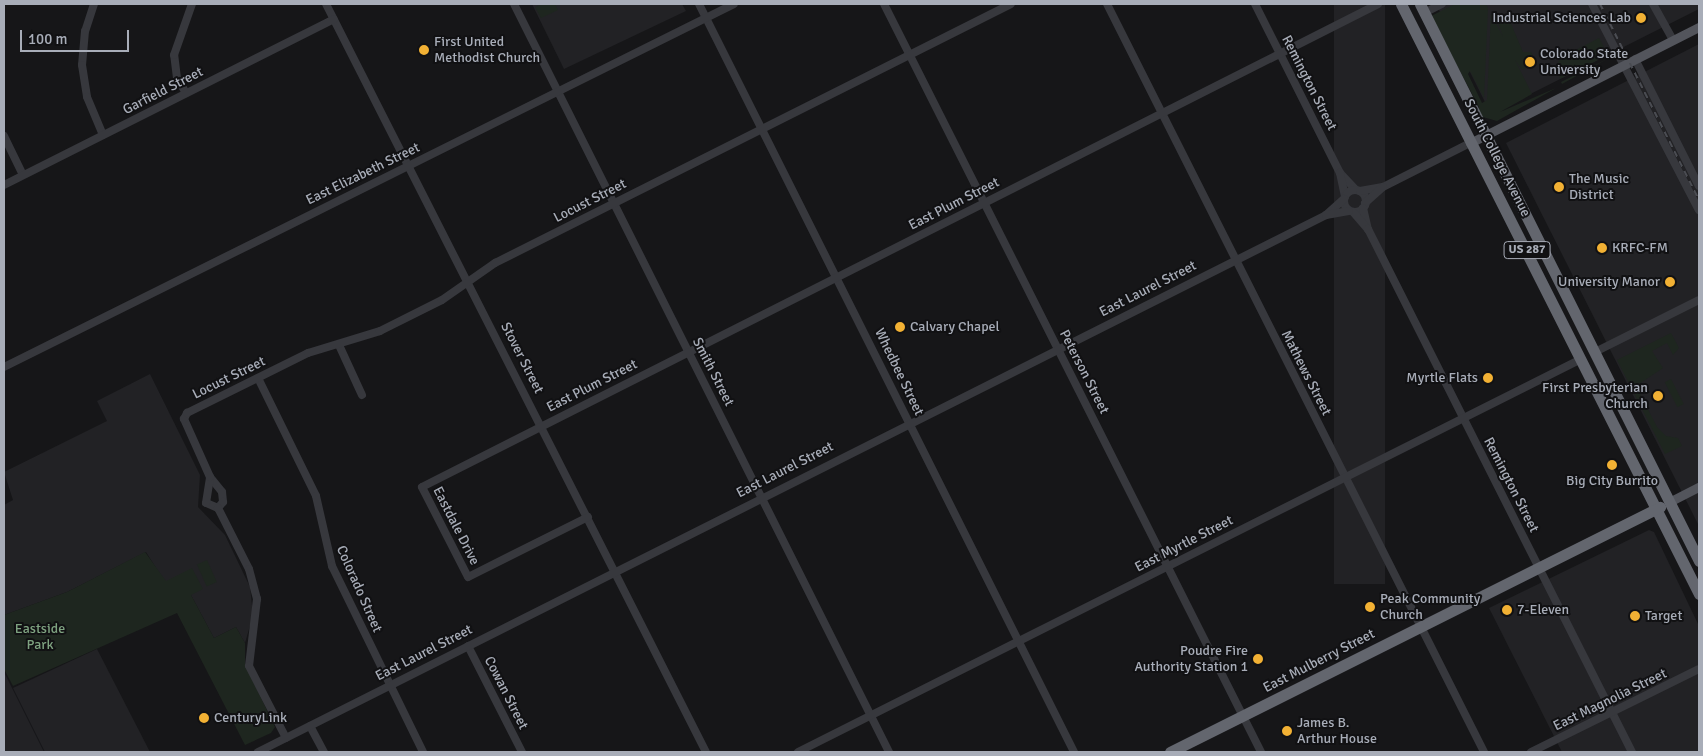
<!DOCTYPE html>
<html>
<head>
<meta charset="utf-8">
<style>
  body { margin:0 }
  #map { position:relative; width:1703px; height:756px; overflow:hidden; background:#161618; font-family:Signika,sans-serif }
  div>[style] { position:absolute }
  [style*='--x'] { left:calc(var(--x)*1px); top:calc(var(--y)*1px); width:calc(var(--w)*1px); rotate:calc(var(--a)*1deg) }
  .built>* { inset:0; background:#222225; transform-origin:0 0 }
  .green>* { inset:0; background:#1e261f; transform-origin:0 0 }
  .minor>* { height:8px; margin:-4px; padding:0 4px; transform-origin:4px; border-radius:4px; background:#37383d }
  .minor>.ring { margin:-4px; padding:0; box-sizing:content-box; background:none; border:8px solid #37383d; border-radius:50% }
  .major>* { height:9px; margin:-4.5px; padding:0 4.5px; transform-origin:4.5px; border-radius:4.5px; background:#53555c }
  .highway>* { height:11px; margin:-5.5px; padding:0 5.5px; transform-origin:5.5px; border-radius:5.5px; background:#63666e }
  .rail>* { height:2px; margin-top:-1px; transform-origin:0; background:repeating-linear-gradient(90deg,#4a4c52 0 6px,transparent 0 11px) }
  .dots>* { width:14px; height:14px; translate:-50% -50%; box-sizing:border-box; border:2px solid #111113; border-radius:50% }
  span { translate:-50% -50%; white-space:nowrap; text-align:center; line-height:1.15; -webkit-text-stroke:4px #111113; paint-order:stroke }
  .shield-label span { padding:1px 4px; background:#111113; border:1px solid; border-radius:4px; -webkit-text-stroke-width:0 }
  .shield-label { font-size:12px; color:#a8adb8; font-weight:700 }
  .poi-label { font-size:14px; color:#a8adb8 }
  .right { translate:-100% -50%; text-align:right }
  .left { translate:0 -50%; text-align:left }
  .street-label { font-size:14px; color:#a8adb8 }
  .park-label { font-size:14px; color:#7fa381 }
  .frame { position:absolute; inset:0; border:5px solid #a8adb8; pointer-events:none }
  .scale { position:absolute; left:20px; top:30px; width:109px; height:22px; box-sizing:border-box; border:2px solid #a8adb8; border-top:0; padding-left:6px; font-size:15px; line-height:18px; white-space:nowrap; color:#a8adb8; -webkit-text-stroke:4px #111113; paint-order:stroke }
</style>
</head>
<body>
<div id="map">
  <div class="built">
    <i style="clip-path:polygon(532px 4px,682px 4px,686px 11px,564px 69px)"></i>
    <i style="left:1334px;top:4px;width:51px;height:580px"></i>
    <i style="clip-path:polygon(1436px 4px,1699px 4px,1699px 9px,1491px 114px)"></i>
    <i style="clip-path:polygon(1699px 44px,1699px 526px,1506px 143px)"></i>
    <i style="clip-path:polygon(150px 374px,200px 475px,198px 507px,225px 535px,250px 587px,253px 615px,245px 643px,236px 627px,214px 638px,191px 595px,173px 595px,146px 552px,67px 592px,4px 615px,4px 505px,13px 500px,4px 472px,107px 421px,97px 401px)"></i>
    <i style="clip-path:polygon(1649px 530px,1654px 532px,1699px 626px,1699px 752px,1562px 752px,1489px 608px)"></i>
    <i style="clip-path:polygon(97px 649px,150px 752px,45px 752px,13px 688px)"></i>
    <i style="clip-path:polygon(4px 672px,44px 752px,4px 752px)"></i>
  </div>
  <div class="green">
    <i style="clip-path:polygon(542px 4px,555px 4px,558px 10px,541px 18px,535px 7px)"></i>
    <i style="clip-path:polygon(1455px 4px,1486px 4px,1488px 8px,1484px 98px,1470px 71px,1468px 74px,1482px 103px,1487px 100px,1491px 13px,1503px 37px,1497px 20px,1509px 19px,1523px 52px,1531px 52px,1537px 63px,1522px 70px,1515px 60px,1532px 94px,1500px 112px,1556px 88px,1497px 121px,1479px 116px,1479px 107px,1431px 16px)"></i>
    <i style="clip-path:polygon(1599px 38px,1608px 55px,1560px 79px,1557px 64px,1562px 57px)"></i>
    <i style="clip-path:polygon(1609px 58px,1562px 84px,1561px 82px)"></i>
    <i style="clip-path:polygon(1671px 333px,1679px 348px,1673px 355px,1667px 343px,1652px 351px,1663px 368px,1636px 386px,1657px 427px,1666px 436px,1678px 438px,1682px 446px,1665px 454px,1617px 360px)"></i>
    <i style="left:1671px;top:379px;width:28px;height:7px;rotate:63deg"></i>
    <i style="clip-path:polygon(145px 552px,166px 581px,192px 568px,203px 589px,191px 595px,214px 638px,236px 627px,245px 643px,245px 665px,275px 727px,271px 733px,245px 745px,177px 613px,13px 686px,4px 669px,4px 615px,67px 592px)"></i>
    <i style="left:207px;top:560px;width:24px;height:11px;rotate:66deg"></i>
  </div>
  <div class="minor">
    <i style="--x:94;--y:4;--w:28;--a:108"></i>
    <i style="--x:85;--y:31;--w:34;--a:95"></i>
    <i style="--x:82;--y:65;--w:32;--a:81"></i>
    <i style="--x:87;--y:97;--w:41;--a:67.2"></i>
    <i style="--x:326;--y:4;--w:839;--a:63.07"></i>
    <i style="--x:514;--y:4;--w:837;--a:63.37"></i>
    <i style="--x:699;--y:4;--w:837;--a:63.37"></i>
    <i style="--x:884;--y:4;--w:838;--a:63.25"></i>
    <i style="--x:1107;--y:4;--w:838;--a:63.25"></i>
    <i style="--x:1255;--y:4;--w:189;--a:63.3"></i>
    <i style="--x:1340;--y:173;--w:23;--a:47"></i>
    <i style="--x:1592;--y:4;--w:232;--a:62.6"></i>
    <i style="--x:1653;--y:4;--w:41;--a:60.9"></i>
    <i style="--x:1424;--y:13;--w:20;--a:-27"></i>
    <i style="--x:1635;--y:59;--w:142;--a:63.3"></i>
    <i style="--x:186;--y:93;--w:17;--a:-121"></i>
    <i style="--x:177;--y:78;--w:23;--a:-97"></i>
    <i style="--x:174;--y:55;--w:54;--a:-70.6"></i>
    <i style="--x:4;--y:136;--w:43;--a:64"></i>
    <i style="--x:1340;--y:173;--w:24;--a:78"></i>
    <i style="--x:4;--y:185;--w:369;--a:-26.7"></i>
    <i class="ring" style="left:1344px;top:190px;width:14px;height:14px"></i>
    <i style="--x:1360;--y:191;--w:23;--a:-10"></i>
    <i style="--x:1383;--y:187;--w:97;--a:-26.8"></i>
    <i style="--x:1365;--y:203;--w:24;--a:-42"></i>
    <i style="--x:1363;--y:208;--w:22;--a:77"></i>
    <i style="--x:1353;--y:212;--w:23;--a:49"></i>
    <i style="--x:1368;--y:229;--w:586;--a:63.22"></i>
    <i style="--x:1326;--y:215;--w:24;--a:-42"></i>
    <i style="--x:339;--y:345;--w:55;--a:65.3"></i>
    <i style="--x:1595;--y:352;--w:116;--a:-26.6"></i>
    <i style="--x:4;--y:367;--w:815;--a:-26.44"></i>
    <i style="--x:258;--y:378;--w:131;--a:63.8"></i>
    <i style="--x:316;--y:496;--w:72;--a:77.1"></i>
    <i style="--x:332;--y:566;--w:207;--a:63.9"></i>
    <i style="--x:210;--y:477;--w:19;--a:51"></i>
    <i style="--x:222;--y:492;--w:10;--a:84"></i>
    <i style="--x:223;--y:502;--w:8;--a:130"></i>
    <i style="--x:218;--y:508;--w:13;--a:-157"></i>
    <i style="--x:206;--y:503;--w:26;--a:-81"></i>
    <i style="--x:210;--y:477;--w:64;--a:-114.1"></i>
    <i style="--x:184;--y:419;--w:7;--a:-63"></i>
    <i style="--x:187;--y:413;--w:135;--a:-26.4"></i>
    <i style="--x:308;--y:353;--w:75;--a:-17"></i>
    <i style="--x:380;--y:331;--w:69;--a:-26.6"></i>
    <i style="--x:442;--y:300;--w:65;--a:-34.9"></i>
    <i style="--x:495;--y:263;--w:577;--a:-26.65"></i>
    <i style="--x:218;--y:508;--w:68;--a:63.1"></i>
    <i style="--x:249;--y:569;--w:31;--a:75"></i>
    <i style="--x:257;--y:599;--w:67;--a:96.8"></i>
    <i style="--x:249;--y:666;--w:81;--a:62.8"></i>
    <i style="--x:588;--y:517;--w:134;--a:153.4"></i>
    <i style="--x:468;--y:577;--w:101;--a:-117.1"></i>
    <i style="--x:422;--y:487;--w:1071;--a:-26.8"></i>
    <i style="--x:468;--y:646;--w:119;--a:63"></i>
    <i style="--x:310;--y:726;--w:30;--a:62"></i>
    <i style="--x:258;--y:752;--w:1195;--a:-26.69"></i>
    <i style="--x:1326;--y:215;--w:23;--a:-10"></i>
    <i style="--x:798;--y:752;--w:876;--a:-26.65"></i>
    <i style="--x:1531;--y:752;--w:187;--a:-26.3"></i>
  </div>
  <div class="major">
    <i style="--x:1470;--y:143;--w:257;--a:-26.9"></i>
    <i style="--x:1669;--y:502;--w:34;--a:-27"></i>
  </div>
  <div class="highway">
    <i style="--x:1401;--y:4;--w:661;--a:63.2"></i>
    <i style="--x:1420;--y:4;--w:623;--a:63.39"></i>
    <i style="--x:1170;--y:752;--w:548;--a:-26.57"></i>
  </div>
  <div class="rail">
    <i style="--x:1600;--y:4;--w:220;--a:63.2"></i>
  </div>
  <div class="dots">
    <i style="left:1641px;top:18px;background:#f2b134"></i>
    <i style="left:424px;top:50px;background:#f2b134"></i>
    <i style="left:1530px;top:62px;background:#f2b134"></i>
    <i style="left:1559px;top:187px;background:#f2b134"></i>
    <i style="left:1602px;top:248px;background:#f2b134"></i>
    <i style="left:1670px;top:282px;background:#f2b134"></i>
    <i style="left:900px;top:327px;background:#f2b134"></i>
    <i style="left:1488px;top:378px;background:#f2b134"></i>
    <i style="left:1658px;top:396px;background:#f2b134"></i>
    <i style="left:1612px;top:465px;background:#f2b134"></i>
    <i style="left:1370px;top:607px;background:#f2b134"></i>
    <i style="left:1507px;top:610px;background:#f2b134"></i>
    <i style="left:1635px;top:616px;background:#f2b134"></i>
    <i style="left:1258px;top:659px;background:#f2b134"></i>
    <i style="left:204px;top:718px;background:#f2b134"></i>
    <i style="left:1287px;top:731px;background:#f2b134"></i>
  </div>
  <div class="shield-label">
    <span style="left:1527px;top:250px">US 287</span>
  </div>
  <div class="poi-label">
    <span class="right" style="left:1631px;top:18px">Industrial Sciences Lab</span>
    <span class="left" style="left:434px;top:50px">First United<br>Methodist Church</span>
    <span class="left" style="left:1540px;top:62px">Colorado State<br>University</span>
    <span class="left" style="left:1569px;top:187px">The Music<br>District</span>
    <span class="left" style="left:1612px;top:248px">KRFC-FM</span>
    <span class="right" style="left:1660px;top:282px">University Manor</span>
    <span class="left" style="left:910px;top:327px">Calvary Chapel</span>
    <span class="right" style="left:1478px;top:378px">Myrtle Flats</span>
    <span class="right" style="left:1648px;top:396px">First Presbyterian<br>Church</span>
    <span style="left:1612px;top:481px">Big City Burrito</span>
    <span class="left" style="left:1380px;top:607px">Peak Community<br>Church</span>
    <span class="left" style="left:1517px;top:610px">7-Eleven</span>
    <span class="left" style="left:1645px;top:616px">Target</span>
    <span class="right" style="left:1248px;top:659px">Poudre Fire<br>Authority Station 1</span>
    <span class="left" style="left:214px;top:718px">CenturyLink</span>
    <span class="left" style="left:1297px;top:731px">James B.<br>Arthur House</span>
  </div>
  <div class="street-label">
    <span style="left:1309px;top:83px;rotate:63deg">Remington Street</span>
    <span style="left:163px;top:91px;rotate:-27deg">Garfield Street</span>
    <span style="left:1497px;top:158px;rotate:63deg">South College Avenue</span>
    <span style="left:363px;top:174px;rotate:-26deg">East Elizabeth Street</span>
    <span style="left:590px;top:201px;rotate:-27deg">Locust Street</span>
    <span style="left:954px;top:204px;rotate:-27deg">East Plum Street</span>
    <span style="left:1148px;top:289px;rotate:-27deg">East Laurel Street</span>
    <span style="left:522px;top:358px;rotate:63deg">Stover Street</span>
    <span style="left:713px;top:372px;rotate:63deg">Smith Street</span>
    <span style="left:899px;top:372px;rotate:64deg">Whedbee Street</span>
    <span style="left:1084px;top:372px;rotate:63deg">Peterson Street</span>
    <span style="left:1306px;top:373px;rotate:63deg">Mathews Street</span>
    <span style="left:229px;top:378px;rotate:-26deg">Locust Street</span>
    <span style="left:592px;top:386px;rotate:-27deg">East Plum Street</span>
    <span style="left:785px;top:470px;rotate:-27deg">East Laurel Street</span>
    <span style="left:1511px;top:485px;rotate:63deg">Remington Street</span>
    <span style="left:456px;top:526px;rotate:63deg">Eastdale Drive</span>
    <span style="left:1184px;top:544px;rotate:-27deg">East Myrtle Street</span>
    <span style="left:359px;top:589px;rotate:66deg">Colorado Street</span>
    <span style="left:424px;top:653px;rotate:-27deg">East Laurel Street</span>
    <span style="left:1319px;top:661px;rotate:-27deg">East Mulberry Street</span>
    <span style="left:506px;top:693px;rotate:63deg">Cowan Street</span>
    <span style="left:1610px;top:700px;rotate:-26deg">East Magnolia Street</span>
  </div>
  <div class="park-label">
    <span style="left:40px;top:637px">Eastside<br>Park</span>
  </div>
  <div class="frame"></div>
  <div class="scale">100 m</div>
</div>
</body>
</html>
